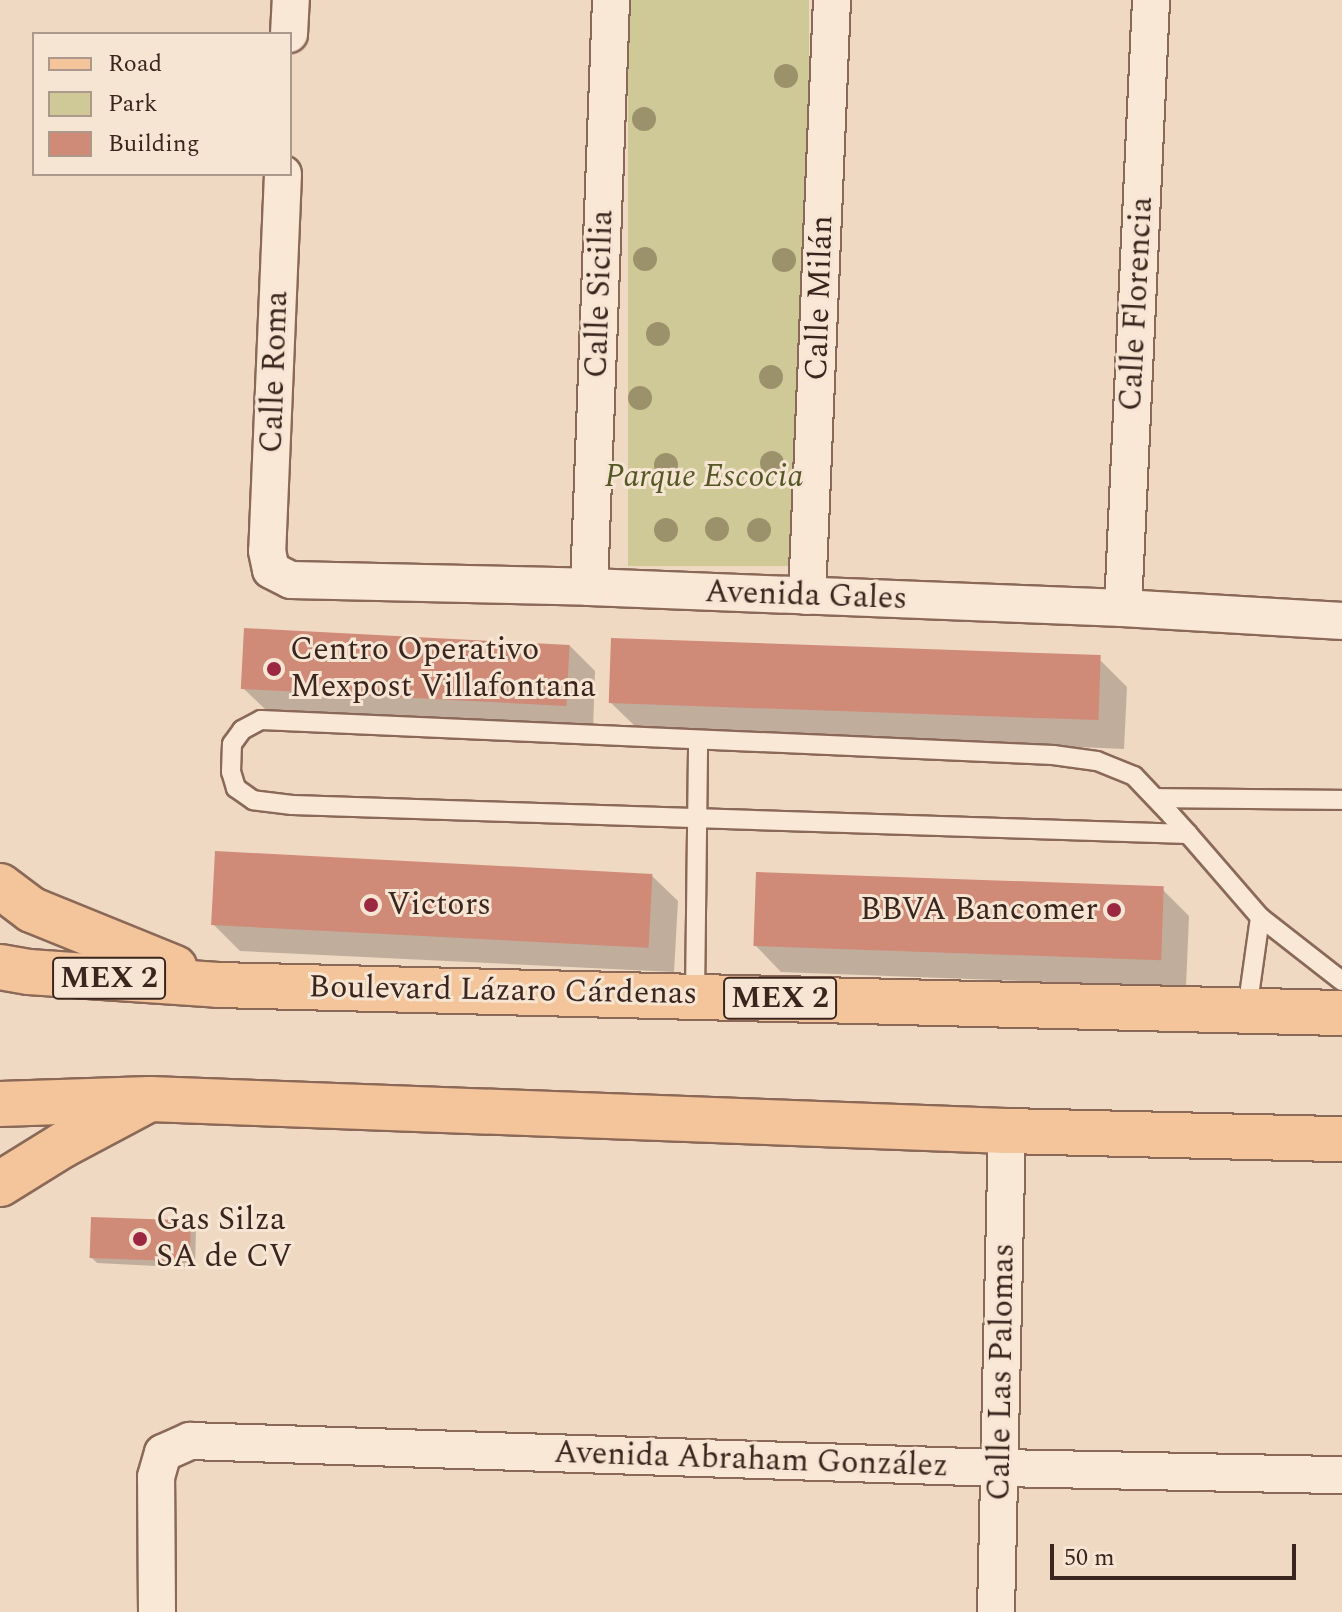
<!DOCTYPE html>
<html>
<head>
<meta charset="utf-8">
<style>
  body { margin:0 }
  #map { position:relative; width:1342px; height:1612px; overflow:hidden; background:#f0d9c3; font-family:Spectral,serif }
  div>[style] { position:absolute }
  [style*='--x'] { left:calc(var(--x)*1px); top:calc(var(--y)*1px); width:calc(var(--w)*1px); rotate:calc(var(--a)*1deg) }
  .green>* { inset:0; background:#cec997; transform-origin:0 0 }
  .shadow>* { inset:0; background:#0003 }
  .building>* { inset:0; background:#cf8a78; transform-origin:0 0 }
  .roads { filter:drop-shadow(2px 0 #8b6959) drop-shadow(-2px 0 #8b6959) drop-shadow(0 2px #8b6959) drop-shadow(0 -2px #8b6959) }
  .service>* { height:18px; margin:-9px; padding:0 9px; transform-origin:9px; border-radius:9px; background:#fae8d7 }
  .minor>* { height:36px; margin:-18px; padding:0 18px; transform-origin:18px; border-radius:18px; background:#fae8d7 }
  .primary>* { height:44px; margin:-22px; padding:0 22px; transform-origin:22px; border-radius:22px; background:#f4c59a }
  .trees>* { width:24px; height:24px; margin:-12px; border-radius:50%; background:#9b926c }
  .dots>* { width:22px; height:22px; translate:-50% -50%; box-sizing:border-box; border:4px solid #f7e5d3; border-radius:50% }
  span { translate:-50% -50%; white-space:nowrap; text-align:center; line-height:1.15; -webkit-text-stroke:6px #f7e5d3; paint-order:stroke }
  .shield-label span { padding:2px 6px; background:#f7e5d3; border:2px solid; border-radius:6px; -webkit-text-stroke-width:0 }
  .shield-label { font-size:30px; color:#3a261e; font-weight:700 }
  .street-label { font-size:32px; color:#3a261e }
  .park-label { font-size:32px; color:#555824; font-style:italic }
  .poi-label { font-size:32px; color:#3a261e }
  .left { translate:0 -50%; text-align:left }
  .right { translate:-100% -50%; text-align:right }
  .legend { position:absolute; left:32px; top:32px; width:260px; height:144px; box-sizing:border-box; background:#f7e5d3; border:2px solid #ab998b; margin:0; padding:10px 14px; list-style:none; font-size:24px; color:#3a261e }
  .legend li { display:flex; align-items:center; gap:16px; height:40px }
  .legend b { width:40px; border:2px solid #ab998b }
  .scale { position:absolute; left:1050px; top:1544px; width:246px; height:36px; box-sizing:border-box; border:4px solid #3a261e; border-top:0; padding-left:10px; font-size:24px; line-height:28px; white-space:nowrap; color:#3a261e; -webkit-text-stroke:6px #f7e5d3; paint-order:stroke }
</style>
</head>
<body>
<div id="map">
  <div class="green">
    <i style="left:628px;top:0;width:181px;height:566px"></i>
  </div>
  <div class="shadow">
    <i style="clip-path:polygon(569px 645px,595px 671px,593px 730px,270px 714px,243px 688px)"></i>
    <i style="clip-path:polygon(1101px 661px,1127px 687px,1124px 749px,637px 728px,610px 702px)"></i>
    <i style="clip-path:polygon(651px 875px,678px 901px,674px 972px,240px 951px,213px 924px)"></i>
    <i style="clip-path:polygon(1163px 890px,1189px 916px,1186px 987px,781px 972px,755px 945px)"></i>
    <i style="clip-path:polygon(190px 1222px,196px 1228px,195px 1268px,97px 1263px,91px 1257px)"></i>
  </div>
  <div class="building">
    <i style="left:244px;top:628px;width:326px;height:61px;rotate:3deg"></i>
    <i style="left:611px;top:638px;width:490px;height:65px;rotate:2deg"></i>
    <i style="left:215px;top:851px;width:438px;height:74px;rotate:3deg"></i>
    <i style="left:756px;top:872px;width:408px;height:74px;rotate:2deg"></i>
    <i style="left:91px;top:1217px;width:100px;height:41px;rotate:2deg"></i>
  </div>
  <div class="roads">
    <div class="service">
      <i style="--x:1156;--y:798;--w:186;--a:0.6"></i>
      <i style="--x:1188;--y:834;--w:896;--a:-178.15"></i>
      <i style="--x:292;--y:805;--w:39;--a:-173"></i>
      <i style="--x:253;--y:800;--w:21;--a:-145"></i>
      <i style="--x:236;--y:788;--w:17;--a:-107"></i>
      <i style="--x:231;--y:772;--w:28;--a:-88"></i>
      <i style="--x:232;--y:744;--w:17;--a:-54"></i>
      <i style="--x:242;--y:730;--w:21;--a:-28"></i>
      <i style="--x:261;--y:720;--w:793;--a:2.53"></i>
      <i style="--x:1053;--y:755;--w:44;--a:7.8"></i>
      <i style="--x:1097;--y:761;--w:40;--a:22"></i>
      <i style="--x:1134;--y:776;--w:54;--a:46.5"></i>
      <i style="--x:1171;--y:815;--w:25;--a:48"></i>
      <i style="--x:1188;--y:834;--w:110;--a:49.1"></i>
      <i style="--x:1260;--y:917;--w:104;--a:38"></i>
      <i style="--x:695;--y:996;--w:256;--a:-89.3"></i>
      <i style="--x:1247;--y:1010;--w:94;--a:-82"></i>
    </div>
    <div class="minor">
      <i style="--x:289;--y:34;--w:34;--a:-87"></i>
      <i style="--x:283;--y:174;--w:377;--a:92.4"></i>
      <i style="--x:267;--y:551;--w:19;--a:78"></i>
      <i style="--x:271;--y:570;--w:22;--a:27"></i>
      <i style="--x:291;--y:580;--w:298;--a:1.3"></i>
      <i style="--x:589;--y:587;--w:534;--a:2.25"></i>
      <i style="--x:1123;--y:608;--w:219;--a:3.4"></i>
      <i style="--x:589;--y:587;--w:587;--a:-87.85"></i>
      <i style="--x:807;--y:596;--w:597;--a:-87.6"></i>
      <i style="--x:1123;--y:608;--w:609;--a:-87.36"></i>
      <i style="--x:157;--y:1612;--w:135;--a:-90.4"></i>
      <i style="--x:156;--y:1477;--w:25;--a:-74"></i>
      <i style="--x:163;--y:1453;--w:30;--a:-24"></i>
      <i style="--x:190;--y:1441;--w:811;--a:1.91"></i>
      <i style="--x:1001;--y:1468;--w:341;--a:1.2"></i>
      <i style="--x:996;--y:1612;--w:481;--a:-88.7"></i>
    </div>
    <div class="primary">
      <i style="--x:0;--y:886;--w:40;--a:37"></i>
      <i style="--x:32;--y:910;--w:154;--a:22.1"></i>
      <i style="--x:0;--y:967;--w:29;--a:10"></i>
      <i style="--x:29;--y:972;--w:189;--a:3.9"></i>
      <i style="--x:218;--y:985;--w:1124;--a:1.43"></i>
      <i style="--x:0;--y:1104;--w:150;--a:-1.9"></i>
      <i style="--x:150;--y:1099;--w:858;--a:2.14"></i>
      <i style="--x:1007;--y:1131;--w:335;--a:1.4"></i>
      <i style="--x:0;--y:1184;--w:74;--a:-31.8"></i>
      <i style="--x:63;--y:1145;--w:92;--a:-28"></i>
    </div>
  </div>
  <div class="trees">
    <i style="left:786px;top:76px"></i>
    <i style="left:644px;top:119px"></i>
    <i style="left:645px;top:259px"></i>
    <i style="left:784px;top:260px"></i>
    <i style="left:658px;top:334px"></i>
    <i style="left:771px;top:377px"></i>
    <i style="left:640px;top:398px"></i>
    <i style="left:772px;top:463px"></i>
    <i style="left:666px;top:465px"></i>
    <i style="left:717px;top:529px"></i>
    <i style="left:666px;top:530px"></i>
    <i style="left:759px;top:530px"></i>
  </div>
  <div class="dots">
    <i style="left:274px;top:669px;background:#9c2740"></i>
    <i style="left:371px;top:905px;background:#9c2740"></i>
    <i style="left:1114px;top:910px;background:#9c2740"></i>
    <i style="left:140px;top:1239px;background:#9c2740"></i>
  </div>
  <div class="shield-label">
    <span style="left:109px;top:978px">MEX 2</span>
    <span style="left:780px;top:998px">MEX 2</span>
  </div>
  <div class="street-label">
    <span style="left:600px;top:294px;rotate:-88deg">Calle Sicilia</span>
    <span style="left:820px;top:298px;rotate:-88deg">Calle Milán</span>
    <span style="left:1137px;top:304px;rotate:-87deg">Calle Florencia</span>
    <span style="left:275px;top:372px;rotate:-88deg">Calle Roma</span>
    <span style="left:806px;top:596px;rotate:2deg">Avenida Gales</span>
    <span style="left:503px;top:991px;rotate:1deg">Boulevard Lázaro Cárdenas</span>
    <span style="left:1002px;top:1372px;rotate:-89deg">Calle Las Palomas</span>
    <span style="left:751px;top:1460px;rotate:2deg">Avenida Abraham González</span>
  </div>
  <div class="park-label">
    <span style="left:704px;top:477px">Parque Escocia</span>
  </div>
  <div class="poi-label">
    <span class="left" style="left:290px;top:669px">Centro Operativo<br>Mexpost Villafontana</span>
    <span class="left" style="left:387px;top:905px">Victors</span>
    <span class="right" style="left:1098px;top:910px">BBVA Bancomer</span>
    <span class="left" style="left:156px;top:1239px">Gas Silza<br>SA de CV</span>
  </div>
  <ul class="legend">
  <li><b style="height:10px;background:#f4c59a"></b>Road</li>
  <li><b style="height:22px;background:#cec997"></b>Park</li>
  <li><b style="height:22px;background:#cf8a78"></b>Building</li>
  </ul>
  <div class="scale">50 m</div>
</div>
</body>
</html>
